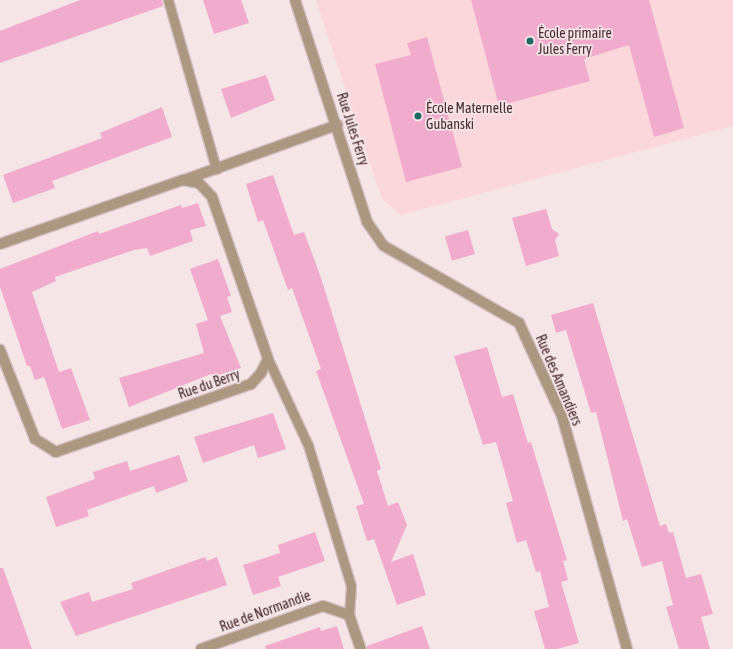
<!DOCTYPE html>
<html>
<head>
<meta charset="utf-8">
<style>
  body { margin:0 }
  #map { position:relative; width:733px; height:649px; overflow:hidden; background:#f5e5e7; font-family:"Asap Condensed",sans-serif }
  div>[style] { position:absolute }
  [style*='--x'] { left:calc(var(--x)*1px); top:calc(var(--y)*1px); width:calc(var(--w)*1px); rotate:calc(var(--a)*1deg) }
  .built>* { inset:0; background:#fbd7dc }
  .building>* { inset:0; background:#f0abcd; transform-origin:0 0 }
  .roads { filter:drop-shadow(1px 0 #d2c0c2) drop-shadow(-1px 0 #d2c0c2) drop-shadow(0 1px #d2c0c2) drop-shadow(0 -1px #d2c0c2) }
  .service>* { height:9px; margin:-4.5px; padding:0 4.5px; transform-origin:4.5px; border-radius:4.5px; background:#ac9781 }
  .minor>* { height:10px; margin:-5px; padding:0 5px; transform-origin:5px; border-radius:5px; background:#ac9781 }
  .dots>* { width:11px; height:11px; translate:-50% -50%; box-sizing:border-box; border:2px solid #f5e5e7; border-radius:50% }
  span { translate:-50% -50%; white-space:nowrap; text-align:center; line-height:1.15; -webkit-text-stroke:3.5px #f5e5e7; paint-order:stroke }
  .poi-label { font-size:14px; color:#482a2f }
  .left { translate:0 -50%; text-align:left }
  .street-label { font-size:14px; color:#482a2f }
</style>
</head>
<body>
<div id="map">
  <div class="built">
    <i style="clip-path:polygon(316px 0,733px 0,733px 126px,401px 215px,382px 199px)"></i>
  </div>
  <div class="building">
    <i style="clip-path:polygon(80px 0,162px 0,163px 6px,0 63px,0 31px)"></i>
    <i style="clip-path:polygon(203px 0,241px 0,249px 23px,214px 34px)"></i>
    <i style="clip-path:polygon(471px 0,649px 0,684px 128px,654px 137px,629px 45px,584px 59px,590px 81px,499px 106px)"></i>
    <i style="clip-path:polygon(427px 37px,462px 167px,406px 182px,375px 64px,411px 55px,407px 43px)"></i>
    <i style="clip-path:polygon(266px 75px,275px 100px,231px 118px,221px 89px)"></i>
    <i style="clip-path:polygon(162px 107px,172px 137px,52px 181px,55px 188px,13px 203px,3px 175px,102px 138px,100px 133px)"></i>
    <i style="clip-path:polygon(273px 175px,294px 235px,304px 232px,321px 278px,381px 469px,377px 471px,388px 506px,398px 502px,407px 525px,391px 562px,413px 554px,426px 595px,397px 605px,374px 539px,367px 541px,356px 506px,364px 504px,316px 371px,321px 369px,292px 288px,288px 290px,263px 220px,258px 222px,246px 184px)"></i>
    <i style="clip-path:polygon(198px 203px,206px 226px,190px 230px,193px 241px,150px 256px,147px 248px,134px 250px,55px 277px,56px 281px,32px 292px,59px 372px,54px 374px,71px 368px,90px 420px,62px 429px,44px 377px,35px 380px,30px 366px,27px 366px,0 287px,0 269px,98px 231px,99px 234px,181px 205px,182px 208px)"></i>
    <i style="clip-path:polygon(546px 209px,552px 229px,559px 234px,555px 240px,559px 256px,526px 266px,512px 218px)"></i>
    <i style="left:468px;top:230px;width:25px;height:24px;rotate:74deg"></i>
    <i style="clip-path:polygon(218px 259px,231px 296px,227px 297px,232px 312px,220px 316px,241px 368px,212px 377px,211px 374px,129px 407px,119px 378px,204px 353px,196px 324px,208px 320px,190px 269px)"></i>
    <i style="clip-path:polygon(593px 303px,660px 526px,666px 524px,669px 533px,673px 532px,686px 578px,701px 574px,713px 614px,701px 617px,710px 649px,679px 649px,666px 607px,673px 605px,662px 561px,642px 567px,627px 519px,623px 521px,596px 412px,591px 413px,566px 330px,556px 333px,551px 315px)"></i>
    <i style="clip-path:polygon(487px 347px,502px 397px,513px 394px,528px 443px,531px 442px,567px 560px,563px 561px,568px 580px,561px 582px,579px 643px,557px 649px,545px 649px,534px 611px,549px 607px,540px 571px,536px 572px,526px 540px,517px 543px,506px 503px,513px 501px,496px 442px,483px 445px,454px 356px)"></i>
    <i style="clip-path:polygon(273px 413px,286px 449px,258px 458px,254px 445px,203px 463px,194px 437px)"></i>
    <i style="clip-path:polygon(179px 455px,188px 481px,156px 493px,154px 486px,87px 510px,89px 516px,56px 527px,46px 497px,95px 479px,93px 472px,127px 461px,130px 471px)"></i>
    <i style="clip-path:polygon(315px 532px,325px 561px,278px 577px,281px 586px,253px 595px,243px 565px,280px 553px,278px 545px)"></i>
    <i style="clip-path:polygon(205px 557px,207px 561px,217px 557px,227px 585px,76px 636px,60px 602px,89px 592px,92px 602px,133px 589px,131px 583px)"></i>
    <i style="clip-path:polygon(0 568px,3px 568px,32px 649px,0 649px)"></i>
    <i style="clip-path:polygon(337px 626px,344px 649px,266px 649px,265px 646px,320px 627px,321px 631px)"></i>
    <i style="clip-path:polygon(422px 626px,430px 649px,367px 649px,367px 646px)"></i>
  </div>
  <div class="roads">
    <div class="service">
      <i style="--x:168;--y:0;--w:176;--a:74.1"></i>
      <i style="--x:268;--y:359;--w:95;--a:65.1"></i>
      <i style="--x:308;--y:445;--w:147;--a:73"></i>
      <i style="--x:351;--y:586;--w:29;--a:94"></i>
    </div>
    <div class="minor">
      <i style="--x:295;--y:0;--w:233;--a:72"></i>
      <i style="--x:367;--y:222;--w:29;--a:55"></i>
      <i style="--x:384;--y:246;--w:155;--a:29.7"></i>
      <i style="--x:519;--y:323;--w:102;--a:65.2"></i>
      <i style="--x:562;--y:416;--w:242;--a:74.4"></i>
      <i style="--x:184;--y:180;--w:163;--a:-19.8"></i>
      <i style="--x:0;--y:244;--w:194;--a:-19.3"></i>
      <i style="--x:183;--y:180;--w:16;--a:11"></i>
      <i style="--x:199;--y:183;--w:19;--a:47"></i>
      <i style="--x:212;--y:197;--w:171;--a:70.9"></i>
      <i style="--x:268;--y:359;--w:16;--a:117"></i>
      <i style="--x:261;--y:373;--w:15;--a:132"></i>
      <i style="--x:251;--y:384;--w:207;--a:160.8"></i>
      <i style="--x:56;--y:452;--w:25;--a:-148"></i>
      <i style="--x:35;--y:439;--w:96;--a:-111.5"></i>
      <i style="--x:201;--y:649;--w:129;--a:-19.4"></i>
      <i style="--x:323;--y:606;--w:28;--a:19"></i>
      <i style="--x:349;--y:615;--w:36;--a:71"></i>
    </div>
  </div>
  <div class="dots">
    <i style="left:530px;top:41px;background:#1e6964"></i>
    <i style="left:418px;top:116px;background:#1e6964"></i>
  </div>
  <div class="poi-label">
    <span class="left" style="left:538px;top:41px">École primaire<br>Jules Ferry</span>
    <span class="left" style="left:426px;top:116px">École Maternelle<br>Gubanski</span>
  </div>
  <div class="street-label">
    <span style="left:353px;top:129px;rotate:72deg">Rue Jules Ferry</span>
    <span style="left:559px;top:380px;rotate:67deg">Rue des Amandiers</span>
    <span style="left:209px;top:384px;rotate:-19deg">Rue du Berry</span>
    <span style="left:265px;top:611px;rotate:-20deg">Rue de Normandie</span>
  </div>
</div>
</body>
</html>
